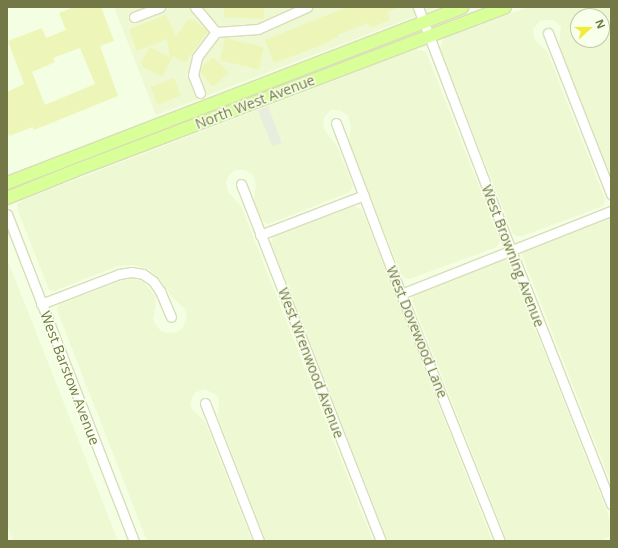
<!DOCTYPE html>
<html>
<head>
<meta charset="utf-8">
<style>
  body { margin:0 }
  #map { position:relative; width:618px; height:548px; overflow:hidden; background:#f4fee2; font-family:"Open Sans",sans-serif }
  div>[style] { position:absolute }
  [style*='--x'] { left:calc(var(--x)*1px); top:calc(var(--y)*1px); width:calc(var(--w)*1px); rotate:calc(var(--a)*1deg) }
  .residential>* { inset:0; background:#eef8d3 }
  .industrial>* { inset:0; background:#e9edde; transform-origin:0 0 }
  .building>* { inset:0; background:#edf6b8; transform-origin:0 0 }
  .roads { filter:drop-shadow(1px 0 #d7deb8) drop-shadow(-1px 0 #d7deb8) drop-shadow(0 1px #d7deb8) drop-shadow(0 -1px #d7deb8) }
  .minor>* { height:9px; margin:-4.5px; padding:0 4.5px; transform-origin:4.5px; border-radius:4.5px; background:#fff }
  .major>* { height:12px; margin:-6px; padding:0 6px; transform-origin:6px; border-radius:6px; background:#d9ff98 }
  span { translate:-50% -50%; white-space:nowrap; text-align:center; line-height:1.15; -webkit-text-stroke:3px #f8ffea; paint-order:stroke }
  .street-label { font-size:14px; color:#737846 }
  .frame { position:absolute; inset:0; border:8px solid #737846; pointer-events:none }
  .north { position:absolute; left:570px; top:8px; width:40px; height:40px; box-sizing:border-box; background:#f8ffea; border:1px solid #c3c9a8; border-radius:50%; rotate:69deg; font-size:11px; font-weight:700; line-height:16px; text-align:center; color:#737846 }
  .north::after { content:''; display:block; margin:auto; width:14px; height:18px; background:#f2eb3e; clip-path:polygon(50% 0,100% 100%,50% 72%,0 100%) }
</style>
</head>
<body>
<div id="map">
  <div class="residential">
    <i style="clip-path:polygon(114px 7px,439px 7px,156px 115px)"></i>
    <i style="clip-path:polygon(evenodd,528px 7px,611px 7px,611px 176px,561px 50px,559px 46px,561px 27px,554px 20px,541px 20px,533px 29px,534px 38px,536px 42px,547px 51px,605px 199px,603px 206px,520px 237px,513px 234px,440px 48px,444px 38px,528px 7px,578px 16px,602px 16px,602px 40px,578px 40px,578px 16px)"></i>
    <i style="clip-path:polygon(416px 49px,426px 52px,500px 240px,497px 247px,409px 279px,402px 276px,349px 142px,351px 126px,348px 116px,340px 110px,331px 110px,324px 117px,323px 125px,327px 134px,337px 146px,353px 186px,350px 192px,268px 224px,262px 221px,254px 201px,256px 184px,252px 174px,245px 170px,235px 170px,229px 175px,226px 183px,228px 192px,241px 206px,373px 541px,266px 541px,218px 417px,219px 400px,217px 395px,205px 389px,196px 392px,193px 396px,190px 403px,192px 409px,205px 422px,252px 541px,147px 541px,57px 310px,58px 305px,123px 280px,132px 279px,142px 281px,155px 295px,156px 306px,153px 318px,155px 324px,160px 330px,167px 333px,176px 332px,183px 328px,187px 315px,185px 309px,171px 296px,160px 279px,149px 269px,133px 265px,118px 266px,54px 291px,49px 290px,18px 211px,17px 205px,22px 200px,258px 110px,271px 146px,282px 142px,268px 106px)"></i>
    <i style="clip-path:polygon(354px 206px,362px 210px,492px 541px,388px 541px,271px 243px,273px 237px)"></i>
    <i style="clip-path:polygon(609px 217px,611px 219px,611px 483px,522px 255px,525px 250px)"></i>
    <i style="clip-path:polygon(503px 258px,508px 260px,611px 522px,611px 536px,599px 541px,507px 541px,412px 300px,413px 292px)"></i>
    <i style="clip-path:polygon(7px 259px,23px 299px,118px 541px,13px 541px,7px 525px)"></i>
  </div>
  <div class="industrial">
    <i style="left:268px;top:106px;width:39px;height:11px;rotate:69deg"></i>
  </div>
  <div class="building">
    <i style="clip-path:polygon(evenodd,74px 7px,101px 7px,114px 41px,100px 46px,118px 96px,34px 130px,33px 127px,9px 136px,7px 131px,7px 92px,24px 84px,8px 41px,42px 28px,46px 38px,66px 30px,59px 13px,74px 7px,80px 48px,95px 84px,45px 105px,32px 72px,55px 62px,53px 58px,80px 48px)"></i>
    <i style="clip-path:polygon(224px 7px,264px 7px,264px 19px,224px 17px)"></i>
    <i style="clip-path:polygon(347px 7px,398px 8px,387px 12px,390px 20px,370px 28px,368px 23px,337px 35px,338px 37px,314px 48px,274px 63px,265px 40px)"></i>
    <i style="clip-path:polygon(166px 15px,176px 37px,187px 20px,192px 19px,208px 31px,185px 63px,173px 56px,162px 77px,143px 67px,141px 62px,150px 47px,170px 58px,167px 39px,137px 51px,129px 29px)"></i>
    <i style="left:225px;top:38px;width:40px;height:23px;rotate:13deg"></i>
    <i style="clip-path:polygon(213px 57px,229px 73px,213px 87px,200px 72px,201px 68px)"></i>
    <i style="left:174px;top:78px;width:19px;height:25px;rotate:69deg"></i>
  </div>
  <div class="roads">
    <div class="minor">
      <i style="--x:195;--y:7;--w:33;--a:50"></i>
      <i style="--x:216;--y:32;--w:42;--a:-4.1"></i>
      <i style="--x:258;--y:29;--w:54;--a:-24.2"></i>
      <i style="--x:418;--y:7;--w:260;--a:69.1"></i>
      <i style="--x:511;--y:250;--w:273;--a:68.5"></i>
      <i style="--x:134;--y:17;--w:28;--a:-21"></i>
      <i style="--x:548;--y:33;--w:173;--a:68.6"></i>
      <i style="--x:200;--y:93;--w:19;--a:-111"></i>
      <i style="--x:193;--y:75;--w:18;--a:-77"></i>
      <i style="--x:197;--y:57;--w:31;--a:-53"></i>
      <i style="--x:336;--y:123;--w:183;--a:69.2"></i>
      <i style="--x:401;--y:294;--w:266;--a:68.2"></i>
      <i style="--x:241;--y:184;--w:383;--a:68.6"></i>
      <i style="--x:7;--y:214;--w:351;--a:68.8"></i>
      <i style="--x:260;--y:235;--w:111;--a:-21"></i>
      <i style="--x:401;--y:294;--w:226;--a:-21.6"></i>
      <i style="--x:41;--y:304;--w:84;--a:-21"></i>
      <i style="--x:119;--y:274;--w:12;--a:-9"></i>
      <i style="--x:131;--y:272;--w:12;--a:9"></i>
      <i style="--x:143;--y:274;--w:12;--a:35"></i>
      <i style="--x:153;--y:281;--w:12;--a:55"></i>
      <i style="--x:160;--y:291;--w:28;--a:67"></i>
      <i style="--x:205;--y:403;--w:148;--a:68.6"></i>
    </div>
    <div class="major">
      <i style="--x:7;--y:183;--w:488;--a:-21.1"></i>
      <i style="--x:7;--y:198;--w:72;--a:-21.9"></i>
      <i style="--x:74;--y:171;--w:461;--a:-20.8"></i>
    </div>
  </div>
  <div class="street-label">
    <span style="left:255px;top:102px;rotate:-21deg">North West Avenue</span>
    <span style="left:513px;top:256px;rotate:69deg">West Browning Avenue</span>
    <span style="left:417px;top:332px;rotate:68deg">West Dovewood Lane</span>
    <span style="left:311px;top:363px;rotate:69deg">West Wrenwood Avenue</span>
    <span style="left:70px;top:378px;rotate:69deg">West Barstow Avenue</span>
  </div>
  <div class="frame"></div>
  <div class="north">N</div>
</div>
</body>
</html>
